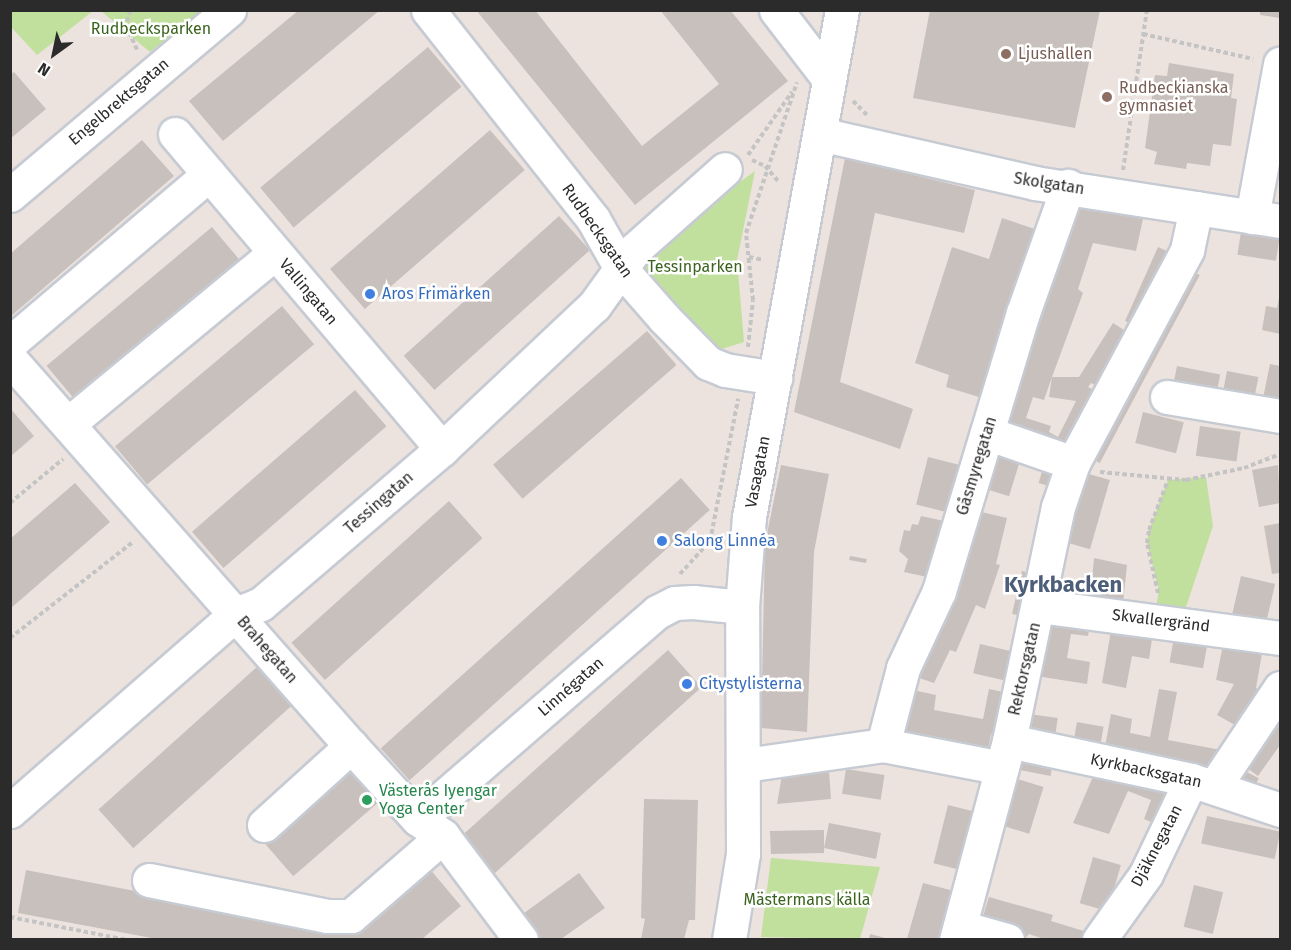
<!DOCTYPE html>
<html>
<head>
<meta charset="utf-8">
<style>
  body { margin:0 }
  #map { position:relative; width:1291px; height:950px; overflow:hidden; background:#ece3de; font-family:"Fira Sans",sans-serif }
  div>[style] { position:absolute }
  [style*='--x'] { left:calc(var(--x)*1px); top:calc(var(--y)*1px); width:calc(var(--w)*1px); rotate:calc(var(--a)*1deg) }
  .green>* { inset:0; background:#c1df9d }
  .building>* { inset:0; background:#c7c0bd; transform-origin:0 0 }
  .path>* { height:4px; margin-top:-2px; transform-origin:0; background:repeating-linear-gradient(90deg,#c4c4c4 0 4.5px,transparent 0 7.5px) }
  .roads { filter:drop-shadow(2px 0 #c6cbd3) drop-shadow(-2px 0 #c6cbd3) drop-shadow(0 2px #c6cbd3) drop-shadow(0 -2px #c6cbd3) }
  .minor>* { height:33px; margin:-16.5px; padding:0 16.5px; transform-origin:16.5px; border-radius:16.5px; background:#fff }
  .dots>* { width:16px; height:16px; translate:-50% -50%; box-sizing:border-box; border:3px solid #fff; border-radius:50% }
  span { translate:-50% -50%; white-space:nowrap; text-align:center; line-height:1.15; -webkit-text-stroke:5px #fff; paint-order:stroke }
  .park-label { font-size:16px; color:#3a641e }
  .education-label { font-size:16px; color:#785e54 }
  .left { translate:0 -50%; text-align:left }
  .street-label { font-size:16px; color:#2b2b2b }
  .shop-label { font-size:16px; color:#366cbe }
  .leisure-label { font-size:16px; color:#27864d }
  .district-label { font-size:22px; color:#4d5e79; font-weight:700 }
  .frame { position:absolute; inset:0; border:12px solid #2b2b2b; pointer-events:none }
  .north { position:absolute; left:24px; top:24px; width:60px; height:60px; -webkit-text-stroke:4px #fff; paint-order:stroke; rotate:213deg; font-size:16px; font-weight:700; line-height:24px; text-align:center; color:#2b2b2b }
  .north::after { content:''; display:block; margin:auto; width:21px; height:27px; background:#2b2b2b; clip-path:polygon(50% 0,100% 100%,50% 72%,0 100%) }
</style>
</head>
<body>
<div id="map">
  <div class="green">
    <i style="clip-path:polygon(11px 10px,93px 10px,93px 11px,37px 55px,11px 27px)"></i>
    <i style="clip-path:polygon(101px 11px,202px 11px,150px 52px)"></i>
    <i style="clip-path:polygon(755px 171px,737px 260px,744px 342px,709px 353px,634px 259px)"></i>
    <i style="clip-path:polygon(1206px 477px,1213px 526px,1181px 622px,1156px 607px,1159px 591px,1147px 543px,1149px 530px,1168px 480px)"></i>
    <i style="clip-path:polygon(771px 858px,880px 867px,860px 939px,761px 937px)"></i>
  </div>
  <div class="building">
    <i style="clip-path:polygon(299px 10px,380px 10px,223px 141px,189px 101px)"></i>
    <i style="clip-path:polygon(476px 10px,535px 10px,642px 146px,719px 84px,660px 10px,730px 10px,788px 81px,635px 205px)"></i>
    <i style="clip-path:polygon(930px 10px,1100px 10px,1075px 128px,913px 98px)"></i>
    <i style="clip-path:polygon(1260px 10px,1280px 10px,1280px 18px,1260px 15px)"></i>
    <i style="left:428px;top:47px;width:52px;height:219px;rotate:50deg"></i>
    <i style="clip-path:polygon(1169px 63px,1234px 74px,1231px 98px,1237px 99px,1231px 146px,1213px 144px,1210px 166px,1187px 163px,1186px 169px,1154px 164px,1157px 152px,1145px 148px,1155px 75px,1167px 76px)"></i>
    <i style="clip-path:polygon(14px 72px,46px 109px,10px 139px,10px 75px)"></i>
    <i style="left:490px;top:130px;width:53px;height:212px;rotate:49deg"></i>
    <i style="clip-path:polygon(142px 140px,174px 176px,10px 317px,10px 254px)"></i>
    <i style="clip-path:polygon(1280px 149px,1280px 176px,1275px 175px)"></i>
    <i style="clip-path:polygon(845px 158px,975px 190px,964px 233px,875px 213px,840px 382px,913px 409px,900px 449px,794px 412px)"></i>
    <i style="clip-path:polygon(evenodd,1077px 205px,1143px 219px,1136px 251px,1093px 243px,1078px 289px,1083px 293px,1052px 377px,1079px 377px,1113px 323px,1132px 335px,1102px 388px,1091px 383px,1088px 387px,1097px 392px,1068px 453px,997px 430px,1066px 237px,1070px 237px,1077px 205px,1052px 377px,1049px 397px,1076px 401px,1058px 437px,1049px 432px,1051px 426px,1026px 418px,1033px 397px,1044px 400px,1052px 377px)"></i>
    <i style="left:559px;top:216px;width:46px;height:209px;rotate:48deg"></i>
    <i style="clip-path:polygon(1002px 218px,1044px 232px,989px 400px,946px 387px,949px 375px,915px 363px,952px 247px,989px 259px)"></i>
    <i style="left:212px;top:227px;width:50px;height:216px;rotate:50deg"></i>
    <i style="left:1241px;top:232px;width:39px;height:23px;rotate:9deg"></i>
    <i style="left:1158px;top:247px;width:17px;height:81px;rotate:24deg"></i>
    <i style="left:1183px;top:266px;width:19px;height:213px;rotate:28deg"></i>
    <i style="clip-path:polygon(1280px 293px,1280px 334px,1262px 330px,1266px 306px,1277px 308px)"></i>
    <i style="left:282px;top:306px;width:50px;height:218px;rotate:50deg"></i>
    <i style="left:647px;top:331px;width:45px;height:204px;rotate:49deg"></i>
    <i style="clip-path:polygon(1270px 364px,1280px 366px,1280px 407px,1262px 403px)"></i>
    <i style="left:1177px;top:366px;width:44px;height:24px;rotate:11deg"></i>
    <i style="left:1227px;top:371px;width:32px;height:29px;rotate:11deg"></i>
    <i style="left:355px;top:390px;width:48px;height:216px;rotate:49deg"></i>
    <i style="clip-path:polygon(10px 408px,34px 436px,10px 457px)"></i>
    <i style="left:1143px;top:412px;width:42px;height:32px;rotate:14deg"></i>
    <i style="left:1200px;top:426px;width:41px;height:30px;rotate:8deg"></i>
    <i style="left:992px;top:446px;width:31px;height:43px;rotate:17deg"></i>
    <i style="left:928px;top:457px;width:36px;height:49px;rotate:14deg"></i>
    <i style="left:1045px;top:461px;width:18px;height:23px;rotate:16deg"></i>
    <i style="clip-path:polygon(781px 465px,829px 474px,814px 552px,807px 732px,761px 728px,765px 544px)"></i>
    <i style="clip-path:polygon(1278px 465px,1280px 503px,1259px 507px,1252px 470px)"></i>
    <i style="left:1082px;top:472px;width:29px;height:72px;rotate:16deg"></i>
    <i style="left:681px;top:478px;width:43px;height:404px;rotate:48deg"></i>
    <i style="clip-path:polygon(75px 483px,110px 522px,10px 609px,10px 539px)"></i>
    <i style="left:449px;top:501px;width:50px;height:212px;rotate:48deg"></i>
    <i style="clip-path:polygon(973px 510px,1007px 518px,996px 564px,1000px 565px,985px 609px,976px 605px,956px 652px,950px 650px,934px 683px,910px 675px)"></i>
    <i style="clip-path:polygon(921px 516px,949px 522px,932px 578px,904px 572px,908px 559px,899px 551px,904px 530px,910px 531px,912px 524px,918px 525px)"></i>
    <i style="clip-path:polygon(1280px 523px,1280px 573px,1272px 574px,1264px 526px)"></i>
    <i style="left:850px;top:556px;width:17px;height:4px;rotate:10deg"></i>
    <i style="clip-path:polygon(1094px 558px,1127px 565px,1123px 603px,1090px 602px)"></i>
    <i style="left:1022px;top:571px;width:18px;height:44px;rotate:13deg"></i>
    <i style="left:1241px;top:576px;width:35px;height:49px;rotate:13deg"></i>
    <i style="clip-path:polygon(1045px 612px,1091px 619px,1088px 636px,1071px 634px,1067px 658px,1090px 662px,1087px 684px,1036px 676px)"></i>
    <i style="clip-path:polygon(1113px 619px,1154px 626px,1149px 659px,1132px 656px,1126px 688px,1102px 683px)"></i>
    <i style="left:1176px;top:626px;width:34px;height:37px;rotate:10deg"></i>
    <i style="clip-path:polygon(1224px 640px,1263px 648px,1256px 688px,1264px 693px,1244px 730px,1217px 715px,1234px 684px,1216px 680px)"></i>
    <i style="left:980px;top:644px;width:40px;height:30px;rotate:13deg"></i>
    <i style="left:668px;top:650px;width:50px;height:285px;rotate:48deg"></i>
    <i style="left:259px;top:665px;width:52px;height:216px;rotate:48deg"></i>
    <i style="clip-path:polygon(908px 689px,936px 695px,934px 710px,983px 719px,989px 689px,1008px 693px,1000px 735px,991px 734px,988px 749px,898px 732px)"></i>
    <i style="clip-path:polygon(1159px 689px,1177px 692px,1168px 740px,1221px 750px,1217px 770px,1105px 747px,1111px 714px,1132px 719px,1130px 733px,1150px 737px)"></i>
    <i style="clip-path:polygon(1280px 698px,1280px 745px,1258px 776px,1236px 760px)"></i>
    <i style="left:1029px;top:714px;width:29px;height:20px;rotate:8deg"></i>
    <i style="left:1077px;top:722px;width:27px;height:22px;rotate:10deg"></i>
    <i style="left:1017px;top:749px;width:38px;height:20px;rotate:11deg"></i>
    <i style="left:345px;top:765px;width:50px;height:112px;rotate:49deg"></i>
    <i style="clip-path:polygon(1098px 765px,1180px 784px,1163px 827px,1144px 819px,1151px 800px,1128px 791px,1109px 834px,1073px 823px)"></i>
    <i style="left:1233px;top:765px;width:29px;height:23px;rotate:27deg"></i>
    <i style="left:846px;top:769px;width:39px;height:25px;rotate:9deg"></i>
    <i style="clip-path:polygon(829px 771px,831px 799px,777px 804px,782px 775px)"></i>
    <i style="left:1011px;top:777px;width:34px;height:49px;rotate:17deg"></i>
    <i style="clip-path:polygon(644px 799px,698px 800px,695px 920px,689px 920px,684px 939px,641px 939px,645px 919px,641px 918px)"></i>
    <i style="left:948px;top:805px;width:33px;height:60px;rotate:14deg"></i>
    <i style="left:1207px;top:816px;width:75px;height:28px;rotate:12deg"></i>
    <i style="clip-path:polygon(829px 823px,881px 833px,876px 859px,824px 848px,824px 853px,771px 854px,770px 831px,824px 830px,824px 848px)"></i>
    <i style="left:1093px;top:857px;width:29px;height:48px;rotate:16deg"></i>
    <i style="clip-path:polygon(429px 868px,461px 906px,422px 939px,157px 939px,18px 913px,26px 870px,353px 933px)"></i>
    <i style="clip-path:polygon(579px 873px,605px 908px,561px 939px,531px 939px,516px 919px)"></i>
    <i style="clip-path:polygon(923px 883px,962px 893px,948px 939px,907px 939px)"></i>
    <i style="left:1194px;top:885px;width:30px;height:43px;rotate:14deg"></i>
    <i style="clip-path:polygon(989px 897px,1053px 915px,1051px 921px,1087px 932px,1085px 939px,1044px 939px,1029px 934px,1024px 939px,980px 926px)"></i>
    <i style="clip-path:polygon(870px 934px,889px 939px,869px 939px)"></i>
  </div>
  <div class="path">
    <i style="--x:130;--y:10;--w:16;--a:105"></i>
    <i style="--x:126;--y:25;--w:30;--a:66"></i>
    <i style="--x:1143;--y:34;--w:113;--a:12.8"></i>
    <i style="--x:853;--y:101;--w:20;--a:45"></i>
    <i style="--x:748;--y:155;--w:77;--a:-55.1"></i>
    <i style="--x:752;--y:160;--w:14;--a:25"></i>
    <i style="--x:765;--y:166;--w:21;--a:49"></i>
    <i style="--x:1123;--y:170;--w:162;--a:-81.5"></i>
    <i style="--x:749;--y:257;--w:15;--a:11"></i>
    <i style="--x:748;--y:347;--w:47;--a:-83.9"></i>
    <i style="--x:753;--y:300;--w:67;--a:-96"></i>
    <i style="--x:746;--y:233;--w:159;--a:-71.3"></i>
    <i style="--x:1100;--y:472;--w:86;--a:5.3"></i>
    <i style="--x:1186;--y:480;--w:59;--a:-11.7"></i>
    <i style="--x:1244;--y:468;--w:39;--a:-21"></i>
    <i style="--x:10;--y:503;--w:69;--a:-39.7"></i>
    <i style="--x:680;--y:574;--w:45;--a:-47.7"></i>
    <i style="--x:710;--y:541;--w:145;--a:-78.8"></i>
    <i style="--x:1158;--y:593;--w:51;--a:-102.4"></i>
    <i style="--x:1147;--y:543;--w:13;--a:-81"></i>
    <i style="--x:1149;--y:530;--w:53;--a:-69.2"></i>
    <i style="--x:10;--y:638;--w:157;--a:-38"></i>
    <i style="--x:10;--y:917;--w:119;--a:11.1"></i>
  </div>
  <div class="roads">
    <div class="minor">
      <i style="--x:428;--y:10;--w:266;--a:51.7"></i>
      <i style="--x:593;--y:219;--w:59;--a:60.4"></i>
      <i style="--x:622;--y:270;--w:64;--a:48.8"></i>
      <i style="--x:664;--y:318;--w:63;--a:45.6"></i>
      <i style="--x:708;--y:363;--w:18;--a:22"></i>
      <i style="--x:725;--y:370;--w:51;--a:9.1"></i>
      <i style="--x:776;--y:10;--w:87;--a:52.5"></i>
      <i style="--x:175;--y:134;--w:413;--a:49.7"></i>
      <i style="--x:820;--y:134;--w:221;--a:12.8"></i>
      <i style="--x:1035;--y:183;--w:248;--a:8.8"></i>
      <i style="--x:10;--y:195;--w:287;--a:-40.2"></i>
      <i style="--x:1252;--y:217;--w:156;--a:-79.6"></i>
      <i style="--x:10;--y:343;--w:261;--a:-40.3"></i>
      <i style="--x:10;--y:359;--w:516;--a:48.62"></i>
      <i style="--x:351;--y:746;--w:99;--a:47.5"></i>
      <i style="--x:418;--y:819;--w:30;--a:34"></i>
      <i style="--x:443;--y:836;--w:130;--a:53.1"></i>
      <i style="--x:1167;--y:397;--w:115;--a:9.5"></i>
      <i style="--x:68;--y:424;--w:268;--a:-39.6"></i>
      <i style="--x:987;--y:433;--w:91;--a:19.2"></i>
      <i style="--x:1040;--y:606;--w:242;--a:7.6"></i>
      <i style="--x:1009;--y:741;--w:186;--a:12.1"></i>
      <i style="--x:1191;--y:780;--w:94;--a:18.6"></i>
      <i style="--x:883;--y:745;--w:80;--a:-75.4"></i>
      <i style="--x:903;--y:668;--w:85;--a:-64.9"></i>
      <i style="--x:939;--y:591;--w:290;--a:-73.2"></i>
      <i style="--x:1023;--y:313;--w:135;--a:-70.5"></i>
      <i style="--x:745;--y:765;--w:139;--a:-8.2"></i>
      <i style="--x:883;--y:745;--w:121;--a:10.9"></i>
      <i style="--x:1214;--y:787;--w:119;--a:-56.3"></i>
      <i style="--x:10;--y:811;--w:300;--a:-41.1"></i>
      <i style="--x:236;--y:614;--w:27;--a:-22"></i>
      <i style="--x:261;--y:604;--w:238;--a:-40.6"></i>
      <i style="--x:442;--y:449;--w:209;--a:-43.3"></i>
      <i style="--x:594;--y:306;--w:70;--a:-54.3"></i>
      <i style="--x:635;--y:249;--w:120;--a:-41.6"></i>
      <i style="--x:418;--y:819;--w:316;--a:-40.9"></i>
      <i style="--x:657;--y:612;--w:20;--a:-27"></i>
      <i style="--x:675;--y:603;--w:18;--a:-3"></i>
      <i style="--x:693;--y:602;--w:49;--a:5.8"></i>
      <i style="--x:264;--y:825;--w:118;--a:-42.2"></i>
      <i style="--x:149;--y:880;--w:182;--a:11.4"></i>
      <i style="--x:327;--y:916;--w:24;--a:0"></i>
      <i style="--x:351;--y:916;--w:122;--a:-41"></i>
      <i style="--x:960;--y:927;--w:49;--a:15.5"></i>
      <i style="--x:729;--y:940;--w:87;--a:-80.8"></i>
      <i style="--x:743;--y:854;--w:247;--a:-90.2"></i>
      <i style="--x:742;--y:607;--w:90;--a:-85.6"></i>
      <i style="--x:749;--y:517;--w:515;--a:-79.61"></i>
      <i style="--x:956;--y:940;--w:206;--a:-75.1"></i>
      <i style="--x:1009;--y:741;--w:239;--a:-78.2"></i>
      <i style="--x:1058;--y:507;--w:46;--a:-71.2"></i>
      <i style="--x:1073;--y:463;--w:242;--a:-61.8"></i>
      <i style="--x:1187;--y:250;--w:43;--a:-77.9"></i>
      <i style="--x:1099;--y:940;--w:81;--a:-54.5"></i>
      <i style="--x:1146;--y:874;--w:104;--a:-64.4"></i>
    </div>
  </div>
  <div class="dots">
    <i style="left:1006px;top:54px;background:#8d6e63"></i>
    <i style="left:1107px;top:97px;background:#8d6e63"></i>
    <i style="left:370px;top:294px;background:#3f7fe0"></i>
    <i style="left:662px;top:541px;background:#3f7fe0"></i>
    <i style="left:687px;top:684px;background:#3f7fe0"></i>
    <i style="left:367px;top:800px;background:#2e9e5b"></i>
  </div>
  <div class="park-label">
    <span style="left:151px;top:29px">Rudbecksparken</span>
    <span style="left:695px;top:267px">Tessinparken</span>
    <span style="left:807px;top:900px">Mästermans källa</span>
  </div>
  <div class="education-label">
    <span class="left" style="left:1018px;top:54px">Ljushallen</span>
    <span class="left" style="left:1119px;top:97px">Rudbeckianska<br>gymnasiet</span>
  </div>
  <div class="street-label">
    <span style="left:119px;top:102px;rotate:-40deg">Engelbrektsgatan</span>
    <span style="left:1049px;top:184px;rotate:9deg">Skolgatan</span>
    <span style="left:597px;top:231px;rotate:55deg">Rudbecksgatan</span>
    <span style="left:308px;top:292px;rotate:50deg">Vallingatan</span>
    <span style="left:977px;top:466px;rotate:-73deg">Gåsmyregatan</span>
    <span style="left:758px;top:472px;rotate:-79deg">Vasagatan</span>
    <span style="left:379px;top:503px;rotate:-41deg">Tessingatan</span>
    <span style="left:1161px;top:621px;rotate:7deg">Skvallergränd</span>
    <span style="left:267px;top:650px;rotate:49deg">Brahegatan</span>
    <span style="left:1025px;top:669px;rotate:-77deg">Rektorsgatan</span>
    <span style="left:571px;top:687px;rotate:-41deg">Linnégatan</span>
    <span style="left:1146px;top:771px;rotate:12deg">Kyrkbacksgatan</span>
    <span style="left:1157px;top:846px;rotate:-62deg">Djäknegatan</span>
  </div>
  <div class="shop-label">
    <span class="left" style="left:382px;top:294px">Aros Frimärken</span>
    <span class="left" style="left:674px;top:541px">Salong Linnéa</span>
    <span class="left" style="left:699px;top:684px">Citystylisterna</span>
  </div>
  <div class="leisure-label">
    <span class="left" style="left:379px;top:800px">Västerås Iyengar<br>Yoga Center</span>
  </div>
  <div class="district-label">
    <span style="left:1063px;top:585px">Kyrkbacken</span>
  </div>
  <div class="frame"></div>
  <div class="north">N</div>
</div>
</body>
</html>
